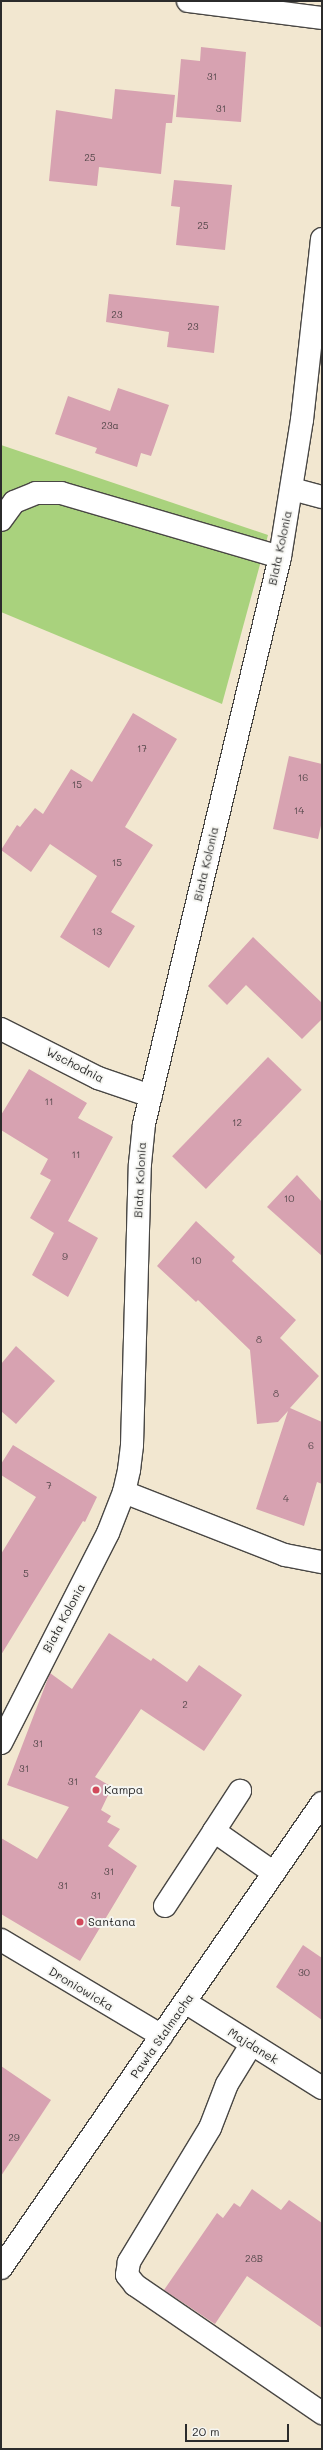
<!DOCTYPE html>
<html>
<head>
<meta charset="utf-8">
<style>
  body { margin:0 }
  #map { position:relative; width:323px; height:2450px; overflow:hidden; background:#f2e7d0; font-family:Mali,sans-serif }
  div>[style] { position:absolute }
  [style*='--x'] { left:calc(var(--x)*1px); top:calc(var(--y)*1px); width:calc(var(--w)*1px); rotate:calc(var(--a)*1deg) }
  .green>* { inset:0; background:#a9d27d }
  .building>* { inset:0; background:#d7a2b1; transform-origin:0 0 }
  .roads { filter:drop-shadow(1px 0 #494744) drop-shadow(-1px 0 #494744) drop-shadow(0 1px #494744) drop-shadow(0 -1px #494744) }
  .minor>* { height:22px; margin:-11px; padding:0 11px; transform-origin:11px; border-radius:11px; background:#fff }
  .dots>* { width:11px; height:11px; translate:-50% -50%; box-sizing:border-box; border:2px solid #f6f6f2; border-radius:50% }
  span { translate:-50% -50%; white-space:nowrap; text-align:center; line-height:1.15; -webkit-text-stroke:4px #f6f6f2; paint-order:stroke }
  .number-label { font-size:10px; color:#56494c }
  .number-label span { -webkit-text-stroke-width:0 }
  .street-label { font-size:12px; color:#2b2b2b }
  .poi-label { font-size:12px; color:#2b2b2b }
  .left { translate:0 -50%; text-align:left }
  .frame { position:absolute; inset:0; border:2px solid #2b2b2b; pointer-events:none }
  .scale { position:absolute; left:185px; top:2424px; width:104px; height:18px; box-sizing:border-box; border:2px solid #2b2b2b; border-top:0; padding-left:5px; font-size:12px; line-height:14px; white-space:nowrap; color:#2b2b2b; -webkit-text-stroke:3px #f6f6f2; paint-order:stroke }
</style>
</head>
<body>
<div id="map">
  <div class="green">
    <i style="clip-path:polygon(1px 445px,268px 535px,222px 704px,1px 612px)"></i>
  </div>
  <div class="building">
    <i style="clip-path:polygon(201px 47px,246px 52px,241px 122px,176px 117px,181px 59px,200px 61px)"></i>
    <i style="clip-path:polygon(115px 89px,175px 95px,172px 123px,166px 123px,161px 174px,99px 167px,97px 186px,49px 181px,56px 110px,112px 119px)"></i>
    <i style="clip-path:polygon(174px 180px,232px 185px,225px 250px,176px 245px,180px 207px,171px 206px)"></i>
    <i style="clip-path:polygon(109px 294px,219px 306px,214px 353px,167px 347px,169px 332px,106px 322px)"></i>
    <i style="clip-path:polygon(118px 388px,169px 405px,151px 456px,141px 453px,137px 467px,95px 453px,97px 448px,55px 434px,68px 396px,110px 411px)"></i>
    <i style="clip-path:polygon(133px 713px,177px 739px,125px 827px,153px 845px,111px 912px,135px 926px,109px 968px,60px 937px,97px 876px,50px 844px,31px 872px,1px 850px,17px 825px,20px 827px,35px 808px,43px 814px,71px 769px,92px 782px)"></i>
    <i style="clip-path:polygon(289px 756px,322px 764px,322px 821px,318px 839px,273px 829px)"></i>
    <i style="clip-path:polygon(253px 937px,322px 1003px,322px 1019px,302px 1039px,246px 985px,227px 1005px,208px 986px)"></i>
    <i style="left:268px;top:1057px;width:47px;height:138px;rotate:44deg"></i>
    <i style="clip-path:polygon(29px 1069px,87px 1103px,78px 1118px,113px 1137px,68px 1221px,98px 1238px,68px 1297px,32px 1275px,54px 1233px,30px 1218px,51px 1180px,40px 1174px,48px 1159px,1px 1130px,1px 1115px)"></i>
    <i style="clip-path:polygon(297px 1175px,322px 1202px,322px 1256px,267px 1207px)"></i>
    <i style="clip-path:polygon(196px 1221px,235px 1257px,232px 1261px,296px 1320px,280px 1338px,319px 1376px,290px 1408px,322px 1422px,322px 1484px,317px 1482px,304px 1526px,256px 1509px,288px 1411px,278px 1422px,257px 1424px,250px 1350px,198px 1300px,196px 1302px,157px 1266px)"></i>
    <i style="clip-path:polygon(16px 1346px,55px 1381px,16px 1424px,1px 1411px,1px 1364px)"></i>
    <i style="clip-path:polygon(13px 1445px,97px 1497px,85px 1522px,83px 1521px,1px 1655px,1px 1554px,36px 1497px,1px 1475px,1px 1464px)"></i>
    <i style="clip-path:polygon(109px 1633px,151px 1661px,153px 1658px,187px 1682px,199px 1665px,242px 1695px,204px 1751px,141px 1709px,95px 1777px,112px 1787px,101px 1810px,111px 1816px,107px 1822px,120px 1829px,108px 1846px,137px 1866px,80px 1961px,1px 1914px,1px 1838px,37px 1859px,69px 1807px,7px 1785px,50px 1673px,72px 1689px)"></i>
    <i style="clip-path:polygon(303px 1945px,322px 1958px,322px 2020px,276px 1987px)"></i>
    <i style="clip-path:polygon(1px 2066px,51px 2100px,1px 2176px)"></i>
    <i style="clip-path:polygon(252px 2189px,281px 2210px,289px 2200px,322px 2223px,322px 2328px,247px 2276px,215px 2324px,164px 2290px,217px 2213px,223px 2218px,234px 2203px,240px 2207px)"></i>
  </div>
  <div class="roads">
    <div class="minor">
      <i style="--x:188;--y:1;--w:135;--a:7.2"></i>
      <i style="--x:292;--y:489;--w:31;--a:15"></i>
      <i style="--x:1;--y:520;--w:22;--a:-54"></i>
      <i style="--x:14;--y:502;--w:24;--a:-22"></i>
      <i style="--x:36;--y:493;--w:25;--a:0"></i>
      <i style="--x:61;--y:493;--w:228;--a:16.3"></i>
      <i style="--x:1;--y:1029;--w:109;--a:26.8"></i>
      <i style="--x:98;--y:1078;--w:56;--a:18.8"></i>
      <i style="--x:124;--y:1492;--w:173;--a:21.4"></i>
      <i style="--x:285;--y:1555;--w:38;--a:11"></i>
      <i style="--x:1;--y:1743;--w:236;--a:-63"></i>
      <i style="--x:108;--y:1533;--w:44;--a:-68.7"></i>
      <i style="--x:124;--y:1492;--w:23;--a:-77"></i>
      <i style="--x:129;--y:1470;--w:25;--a:-83"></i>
      <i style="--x:132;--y:1445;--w:281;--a:-88.4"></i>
      <i style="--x:140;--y:1164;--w:40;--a:-84.3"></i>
      <i style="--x:144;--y:1124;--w:583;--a:-76.51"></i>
      <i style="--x:280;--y:557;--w:139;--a:-80.9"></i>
      <i style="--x:302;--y:420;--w:182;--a:-83.7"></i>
      <i style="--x:214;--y:1831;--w:48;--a:-57"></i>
      <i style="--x:165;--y:1906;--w:90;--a:-56.8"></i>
      <i style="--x:214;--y:1831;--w:73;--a:35"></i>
      <i style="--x:1;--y:1940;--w:187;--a:30.8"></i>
      <i style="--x:185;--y:2002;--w:162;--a:32.1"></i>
      <i style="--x:251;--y:2045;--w:46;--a:121.6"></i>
      <i style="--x:227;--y:2084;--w:47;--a:111.1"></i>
      <i style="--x:210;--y:2128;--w:157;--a:121.2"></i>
      <i style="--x:129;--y:2262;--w:13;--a:99"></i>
      <i style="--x:127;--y:2275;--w:13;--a:51"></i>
      <i style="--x:135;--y:2285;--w:227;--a:34.4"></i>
      <i style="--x:1;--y:2268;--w:565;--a:-55.38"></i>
    </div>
  </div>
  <div class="dots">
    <i style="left:96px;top:1790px;background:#d1495b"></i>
    <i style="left:80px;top:1922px;background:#d1495b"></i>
  </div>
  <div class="number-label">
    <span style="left:212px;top:77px">31</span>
    <span style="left:221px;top:109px">31</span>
    <span style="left:90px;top:158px">25</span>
    <span style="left:203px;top:226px">25</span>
    <span style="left:117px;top:315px">23</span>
    <span style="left:193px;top:327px">23</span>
    <span style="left:110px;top:426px">23a</span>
    <span style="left:142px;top:749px">17</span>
    <span style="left:303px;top:778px">16</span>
    <span style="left:77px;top:785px">15</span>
    <span style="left:299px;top:811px">14</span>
    <span style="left:117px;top:863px">15</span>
    <span style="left:97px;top:932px">13</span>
    <span style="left:49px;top:1102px">11</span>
    <span style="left:237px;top:1123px">12</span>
    <span style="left:76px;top:1155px">11</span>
    <span style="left:289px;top:1199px">10</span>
    <span style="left:65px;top:1257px">9</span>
    <span style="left:196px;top:1261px">10</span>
    <span style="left:259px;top:1340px">8</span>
    <span style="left:276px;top:1394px">8</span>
    <span style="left:311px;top:1446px">6</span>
    <span style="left:49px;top:1486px">7</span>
    <span style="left:286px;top:1499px">4</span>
    <span style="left:26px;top:1574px">5</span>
    <span style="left:185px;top:1705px">2</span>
    <span style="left:38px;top:1744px">31</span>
    <span style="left:24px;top:1769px">31</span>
    <span style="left:73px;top:1782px">31</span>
    <span style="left:109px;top:1872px">31</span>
    <span style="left:63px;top:1886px">31</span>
    <span style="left:96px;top:1896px">31</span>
    <span style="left:304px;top:1973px">30</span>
    <span style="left:14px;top:2138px">29</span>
    <span style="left:254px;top:2259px">28B</span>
  </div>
  <div class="street-label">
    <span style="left:280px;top:548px;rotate:-78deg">Biała Kolonia</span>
    <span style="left:206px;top:864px;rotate:-77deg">Biała Kolonia</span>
    <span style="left:75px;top:1065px;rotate:27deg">Wschodnia</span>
    <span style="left:140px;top:1180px;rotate:-87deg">Biała Kolonia</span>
    <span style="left:64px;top:1618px;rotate:-62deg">Biała Kolonia</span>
    <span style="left:81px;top:1989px;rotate:31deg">Droniowicka</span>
    <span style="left:162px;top:2036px;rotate:-55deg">Pawła Stalmacha</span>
    <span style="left:253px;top:2046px;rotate:32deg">Majdanek</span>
  </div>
  <div class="poi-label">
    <span class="left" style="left:104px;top:1790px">Kampa</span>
    <span class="left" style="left:88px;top:1922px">Santana</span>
  </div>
  <div class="frame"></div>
  <div class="scale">20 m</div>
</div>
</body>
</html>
